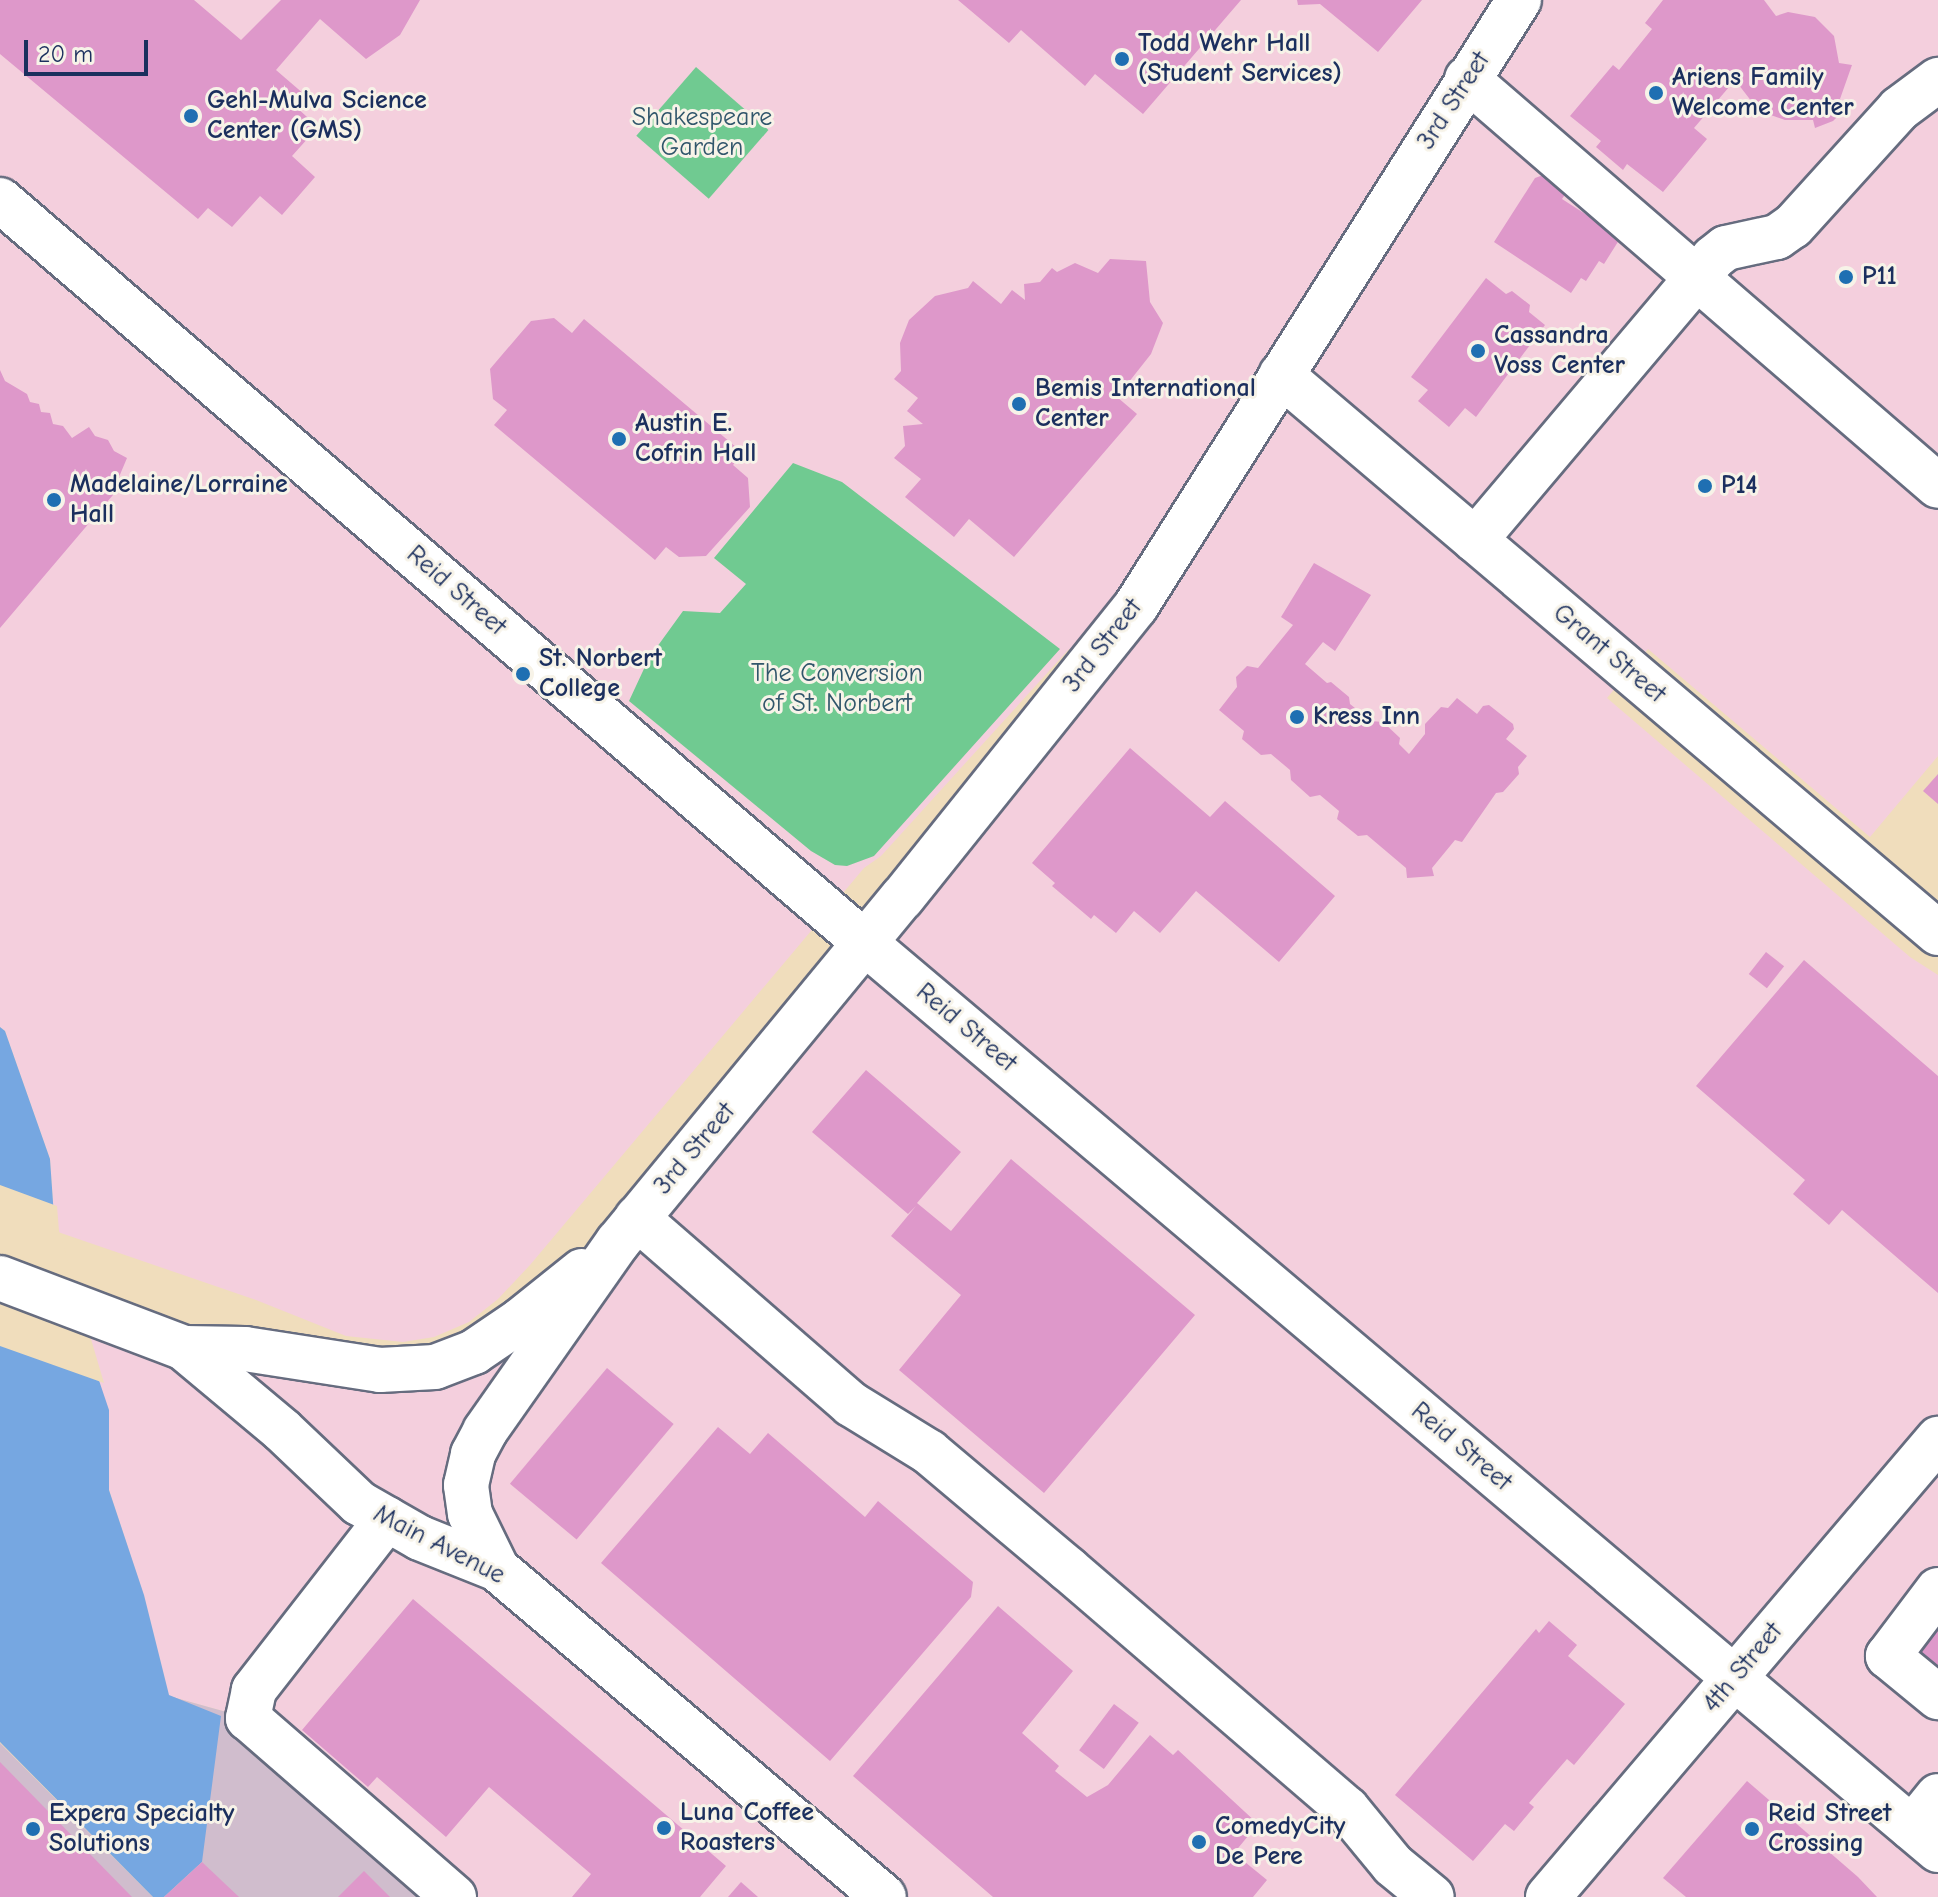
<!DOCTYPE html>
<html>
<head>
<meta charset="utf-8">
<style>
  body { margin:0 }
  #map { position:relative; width:1938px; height:1897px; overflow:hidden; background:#f0ddbc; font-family:"Comic Neue",sans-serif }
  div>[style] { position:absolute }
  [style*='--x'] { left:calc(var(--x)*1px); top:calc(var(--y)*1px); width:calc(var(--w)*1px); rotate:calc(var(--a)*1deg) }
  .built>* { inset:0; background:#f4cfdd }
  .industrial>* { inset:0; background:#d0bdcd }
  .green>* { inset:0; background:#70ca91; transform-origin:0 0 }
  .water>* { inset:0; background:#76a7e1 }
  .pier>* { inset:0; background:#f0ddbc }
  .building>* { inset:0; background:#de98ca; transform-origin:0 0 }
  .roads { filter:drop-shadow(2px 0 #666c7f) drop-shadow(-2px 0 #666c7f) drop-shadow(0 2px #666c7f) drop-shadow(0 -2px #666c7f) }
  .minor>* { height:44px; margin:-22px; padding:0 22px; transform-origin:22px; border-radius:22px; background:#fff }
  .major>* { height:44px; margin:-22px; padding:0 22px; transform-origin:22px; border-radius:22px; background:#fff }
  .dots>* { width:22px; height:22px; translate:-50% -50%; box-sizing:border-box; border:4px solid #f7f3e8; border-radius:50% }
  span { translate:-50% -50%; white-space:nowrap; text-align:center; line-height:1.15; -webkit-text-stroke:6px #f7f3e8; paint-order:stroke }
  .poi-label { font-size:26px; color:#1b2f5e; font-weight:700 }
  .left { translate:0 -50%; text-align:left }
  .street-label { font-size:26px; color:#1b2f5e }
  .park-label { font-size:26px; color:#30566b }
  .scale { position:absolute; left:24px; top:40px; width:124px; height:36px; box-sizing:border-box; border:4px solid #1b2f5e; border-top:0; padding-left:10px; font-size:24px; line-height:28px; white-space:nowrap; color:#1b2f5e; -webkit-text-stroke:6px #f7f3e8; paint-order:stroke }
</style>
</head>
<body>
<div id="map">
  <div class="built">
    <i style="clip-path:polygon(0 0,1938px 0,1938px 756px,1870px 837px,1648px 649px,1607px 698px,1910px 957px,1938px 975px,1938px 1897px,454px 1897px,248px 1718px,169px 1696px,144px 1596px,109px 1490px,109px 1410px,48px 1296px,162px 1337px,435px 1367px,618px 1242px,1088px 665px,1069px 649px,881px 856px,864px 868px,530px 1265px,498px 1299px,469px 1322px,434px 1337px,403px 1342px,346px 1336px,256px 1300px,55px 1231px,50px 1159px,5px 1031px,0 1027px)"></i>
  </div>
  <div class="industrial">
    <i style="clip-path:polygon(169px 1696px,248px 1718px,454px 1897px,164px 1897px,202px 1862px)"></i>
    <i style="clip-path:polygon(0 1743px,153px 1897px,0 1897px)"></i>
  </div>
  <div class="green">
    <i style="left:696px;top:67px;width:96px;height:91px;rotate:41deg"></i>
    <i style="clip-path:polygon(793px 463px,842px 482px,1060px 649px,874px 856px,847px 866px,835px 865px,811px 851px,629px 701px,649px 658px,683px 611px,720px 613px,746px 584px,714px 558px)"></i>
  </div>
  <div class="water">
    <i style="clip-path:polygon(0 1027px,5px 1031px,50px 1159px,55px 1231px,83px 1333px,109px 1410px,109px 1490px,144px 1595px,169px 1695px,221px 1716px,202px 1862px,164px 1897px,153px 1897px,0 1742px)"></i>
  </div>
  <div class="pier">
    <i style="clip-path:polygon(0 1185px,57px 1206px,59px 1231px,104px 1383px,0 1346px)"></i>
  </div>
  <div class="building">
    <i style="clip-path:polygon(0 0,194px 0,241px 40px,281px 0,420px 0,400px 35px,366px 59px,320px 19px,276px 70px,305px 95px,295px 106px,318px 127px,292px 156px,315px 177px,282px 215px,260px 196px,232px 227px,208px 208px,198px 219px,0 54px)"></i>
    <i style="clip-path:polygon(958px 0,1241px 0,1143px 114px,1095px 74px,1085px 86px,1021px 30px,1009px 43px)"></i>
    <i style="clip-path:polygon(1297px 0,1422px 0,1378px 52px,1320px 4px,1298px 5px)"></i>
    <i style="clip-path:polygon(1663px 0,1764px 0,1776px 16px,1788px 12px,1815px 17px,1834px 36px,1839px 63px,1852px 65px,1840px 99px,1848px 106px,1833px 121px,1815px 128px,1813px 120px,1785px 120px,1759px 111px,1749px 105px,1752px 102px,1735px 80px,1694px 128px,1707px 139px,1663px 192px,1627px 164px,1623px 170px,1596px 147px,1601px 141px,1570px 116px,1613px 65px,1619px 70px,1652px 29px,1645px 23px)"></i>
    <i style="clip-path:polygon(1546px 174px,1566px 193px,1562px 199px,1621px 237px,1604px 264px,1599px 261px,1586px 281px,1581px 278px,1571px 293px,1494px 242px,1535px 178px)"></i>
    <i style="clip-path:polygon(1110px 259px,1146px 261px,1150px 302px,1163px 323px,1151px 354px,1117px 397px,1137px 414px,1014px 557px,969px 519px,954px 537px,905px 497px,921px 479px,894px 458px,905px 446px,903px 426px,923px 424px,907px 411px,918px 398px,894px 379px,901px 371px,900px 343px,909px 320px,935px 296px,968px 288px,973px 281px,1001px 304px,1012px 290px,1025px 300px,1024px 284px,1040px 282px,1052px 268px,1057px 272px,1075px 263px,1098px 273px)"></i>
    <i style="clip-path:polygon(1486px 278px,1506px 294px,1512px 291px,1530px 305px,1529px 312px,1545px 325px,1476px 417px,1465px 408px,1449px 427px,1418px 401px,1428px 390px,1411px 377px)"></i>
    <i style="clip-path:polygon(554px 318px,572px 333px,584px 319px,743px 453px,733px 465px,748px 478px,750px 507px,706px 556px,679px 557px,666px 547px,655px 560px,494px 425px,507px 410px,493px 399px,490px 369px,531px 321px)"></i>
    <i style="clip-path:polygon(0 370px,5px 381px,27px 394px,30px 402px,39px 404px,41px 412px,50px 413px,53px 424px,63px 426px,72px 438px,89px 427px,95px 436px,108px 440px,114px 451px,127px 458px,119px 477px,124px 482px,0 628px)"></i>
    <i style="clip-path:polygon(1314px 563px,1371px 595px,1335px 651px,1323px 642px,1305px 664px,1327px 683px,1331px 682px,1349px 697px,1350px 704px,1371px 721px,1383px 722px,1400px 738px,1399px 744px,1409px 754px,1425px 734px,1425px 724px,1441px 707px,1448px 708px,1457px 698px,1477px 714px,1483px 706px,1489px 705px,1513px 724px,1514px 729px,1506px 739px,1527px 756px,1518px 767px,1519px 774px,1503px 792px,1496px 793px,1462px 842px,1455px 840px,1432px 868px,1434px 876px,1407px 878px,1406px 868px,1367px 835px,1358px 836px,1337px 819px,1339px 811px,1320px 795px,1310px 797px,1291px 780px,1290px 770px,1271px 754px,1261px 755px,1242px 739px,1244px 731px,1219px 710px,1237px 687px,1236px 677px,1247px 666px,1258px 668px,1293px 625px,1281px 617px)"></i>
    <i style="clip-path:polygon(1130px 748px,1210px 817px,1225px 801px,1335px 896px,1279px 962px,1196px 891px,1160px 933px,1134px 911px,1116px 933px,1094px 915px,1091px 919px,1052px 886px,1055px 883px,1032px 863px)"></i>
    <i style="clip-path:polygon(1938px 774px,1938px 804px,1923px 791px)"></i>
    <i style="left:1766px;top:952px;width:23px;height:28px;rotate:38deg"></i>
    <i style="clip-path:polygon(1804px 960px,1938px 1076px,1938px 1293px,1842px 1210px,1829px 1225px,1793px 1194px,1805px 1180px,1696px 1086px)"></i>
    <i style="clip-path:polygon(866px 1070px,961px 1152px,917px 1203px,951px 1231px,1011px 1159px,1195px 1315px,1044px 1493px,899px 1370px,961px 1295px,891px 1236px,916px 1206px,908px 1214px,812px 1132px)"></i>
    <i style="left:607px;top:1368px;width:87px;height:151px;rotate:40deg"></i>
    <i style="clip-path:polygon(718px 1427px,750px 1454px,768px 1433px,865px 1517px,878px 1501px,973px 1582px,971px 1597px,830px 1761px,601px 1563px)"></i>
    <i style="clip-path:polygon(413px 1599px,726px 1866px,700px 1897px,572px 1897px,591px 1874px,489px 1787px,446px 1837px,377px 1777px,368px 1787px,302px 1730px)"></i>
    <i style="clip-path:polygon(998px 1606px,1073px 1671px,1022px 1733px,1059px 1766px,1055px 1771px,1087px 1797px,1108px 1785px,1150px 1735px,1173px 1755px,1178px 1750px,1258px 1824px,1234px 1853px,1267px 1880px,1253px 1897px,993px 1897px,853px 1776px)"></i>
    <i style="clip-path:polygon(1938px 1617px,1938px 1667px,1914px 1648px)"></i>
    <i style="clip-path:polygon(1549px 1621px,1577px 1645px,1568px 1656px,1625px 1704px,1574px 1765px,1567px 1759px,1529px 1803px,1534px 1807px,1514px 1831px,1505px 1824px,1473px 1861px,1395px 1795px,1536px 1629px,1539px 1633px)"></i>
    <i style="left:1114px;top:1704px;width:31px;height:58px;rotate:37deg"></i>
    <i style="clip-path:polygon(0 1762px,132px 1897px,0 1897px)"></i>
    <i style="clip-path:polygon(1747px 1781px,1858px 1877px,1877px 1897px,1686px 1897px,1663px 1878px)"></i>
    <i style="clip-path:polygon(202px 1862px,239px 1897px,164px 1897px)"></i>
    <i style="clip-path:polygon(364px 1871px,390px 1897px,338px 1897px)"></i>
    <i style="clip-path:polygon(741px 1882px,758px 1897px,728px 1897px)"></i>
  </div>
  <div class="roads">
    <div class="minor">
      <i style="--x:1467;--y:79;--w:622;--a:40.83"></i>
      <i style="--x:0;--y:200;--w:1140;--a:40.66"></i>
      <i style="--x:1281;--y:375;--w:862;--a:40.34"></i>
      <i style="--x:1475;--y:540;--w:369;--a:-49.8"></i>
      <i style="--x:1713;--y:258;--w:16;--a:-38"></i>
      <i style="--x:1726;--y:248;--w:52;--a:-12.2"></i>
      <i style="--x:1777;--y:237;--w:19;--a:-35"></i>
      <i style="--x:1793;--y:226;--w:158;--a:-47.8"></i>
      <i style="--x:1899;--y:109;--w:49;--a:-36.6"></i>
      <i style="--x:637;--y:1218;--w:284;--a:41"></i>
      <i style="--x:851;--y:1404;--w:92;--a:31.6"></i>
      <i style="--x:929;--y:1452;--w:182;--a:40.1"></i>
      <i style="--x:1068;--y:1569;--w:368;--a:40.7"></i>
      <i style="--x:1347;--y:1809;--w:72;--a:50.6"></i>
      <i style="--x:1393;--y:1865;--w:50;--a:39.4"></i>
      <i style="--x:387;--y:1519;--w:217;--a:127.9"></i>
      <i style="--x:254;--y:1690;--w:29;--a:102"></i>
      <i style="--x:248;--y:1718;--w:273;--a:41"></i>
      <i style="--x:1938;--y:1590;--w:83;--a:127.1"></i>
      <i style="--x:1888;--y:1656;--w:65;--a:39.4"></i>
      <i style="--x:1912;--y:1828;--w:41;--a:-50.9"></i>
      <i style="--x:1548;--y:1897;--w:602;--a:-49.58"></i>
    </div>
    <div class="major">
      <i style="--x:865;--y:943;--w:1405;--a:40.21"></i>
      <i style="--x:0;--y:1278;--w:197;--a:20.8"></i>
      <i style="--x:184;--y:1348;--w:128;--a:39.9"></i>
      <i style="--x:282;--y:1430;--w:106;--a:43.5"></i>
      <i style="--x:359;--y:1503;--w:70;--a:29.8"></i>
      <i style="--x:420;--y:1538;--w:83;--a:21.9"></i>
      <i style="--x:497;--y:1569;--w:507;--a:40.28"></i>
      <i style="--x:184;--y:1348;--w:61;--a:0.9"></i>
      <i style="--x:245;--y:1349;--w:137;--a:8.8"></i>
      <i style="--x:380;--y:1370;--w:55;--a:-3.1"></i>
      <i style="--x:435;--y:1367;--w:42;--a:-21"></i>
      <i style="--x:474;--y:1352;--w:57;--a:-34.2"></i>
      <i style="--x:521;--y:1320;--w:78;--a:-38.8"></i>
      <i style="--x:497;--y:1569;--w:61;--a:-116.1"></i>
      <i style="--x:470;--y:1514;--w:29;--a:-98"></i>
      <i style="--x:466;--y:1485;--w:32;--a:-77"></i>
      <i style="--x:473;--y:1454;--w:26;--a:-62"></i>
      <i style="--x:485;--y:1431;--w:231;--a:-54.9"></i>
      <i style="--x:618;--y:1242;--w:446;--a:-50.5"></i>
      <i style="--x:902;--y:898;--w:374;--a:-51.3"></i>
      <i style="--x:1136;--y:606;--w:717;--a:-57.71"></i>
    </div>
  </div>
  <div class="dots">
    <i style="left:1122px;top:59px;background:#1f6fb2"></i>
    <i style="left:1656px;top:93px;background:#1f6fb2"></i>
    <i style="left:191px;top:116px;background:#1f6fb2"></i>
    <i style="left:1846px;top:277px;background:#1f6fb2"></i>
    <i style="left:1478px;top:351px;background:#1f6fb2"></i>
    <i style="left:1019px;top:404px;background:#1f6fb2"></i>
    <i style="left:619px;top:439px;background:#1f6fb2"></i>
    <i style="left:1705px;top:486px;background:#1f6fb2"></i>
    <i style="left:54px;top:500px;background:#1f6fb2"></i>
    <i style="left:523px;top:674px;background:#1f6fb2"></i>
    <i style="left:1297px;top:717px;background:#1f6fb2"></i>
    <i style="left:664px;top:1828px;background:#1f6fb2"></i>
    <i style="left:33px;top:1829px;background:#1f6fb2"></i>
    <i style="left:1752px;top:1829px;background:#1f6fb2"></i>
    <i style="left:1199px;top:1842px;background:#1f6fb2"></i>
  </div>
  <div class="poi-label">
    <span class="left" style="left:1138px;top:59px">Todd Wehr Hall<br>(Student Services)</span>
    <span class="left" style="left:1672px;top:93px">Ariens Family<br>Welcome Center</span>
    <span class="left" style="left:207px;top:116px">Gehl-Mulva Science<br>Center (GMS)</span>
    <span class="left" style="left:1862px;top:277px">P11</span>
    <span class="left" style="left:1494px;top:351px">Cassandra<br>Voss Center</span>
    <span class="left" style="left:1035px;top:404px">Bemis International<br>Center</span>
    <span class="left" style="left:635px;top:439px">Austin E.<br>Cofrin Hall</span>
    <span class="left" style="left:70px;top:500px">Madelaine/Lorraine<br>Hall</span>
    <span class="left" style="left:1721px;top:486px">P14</span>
    <span class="left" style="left:539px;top:674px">St. Norbert<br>College</span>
    <span class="left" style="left:1313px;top:717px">Kress Inn</span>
    <span class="left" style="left:680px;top:1828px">Luna Coffee<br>Roasters</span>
    <span class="left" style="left:49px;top:1829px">Expera Specialty<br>Solutions</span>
    <span class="left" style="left:1768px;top:1829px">Reid Street<br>Crossing</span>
    <span class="left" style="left:1215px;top:1842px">ComedyCity<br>De Pere</span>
  </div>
  <div class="street-label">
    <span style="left:1454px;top:101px;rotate:-57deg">3rd Street</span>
    <span style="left:456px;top:591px;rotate:41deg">Reid Street</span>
    <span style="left:1103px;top:646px;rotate:-52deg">3rd Street</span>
    <span style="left:1609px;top:654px;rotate:40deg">Grant Street</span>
    <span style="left:966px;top:1028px;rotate:40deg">Reid Street</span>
    <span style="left:695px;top:1149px;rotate:-50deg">3rd Street</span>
    <span style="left:1461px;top:1447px;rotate:40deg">Reid Street</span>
    <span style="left:439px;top:1545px;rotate:27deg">Main Avenue</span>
    <span style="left:1743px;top:1668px;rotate:-50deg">4th Street</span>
  </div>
  <div class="park-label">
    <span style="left:702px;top:133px">Shakespeare<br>Garden</span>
    <span style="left:837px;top:689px">The Conversion<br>of St. Norbert</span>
  </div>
  <div class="scale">20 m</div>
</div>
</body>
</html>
